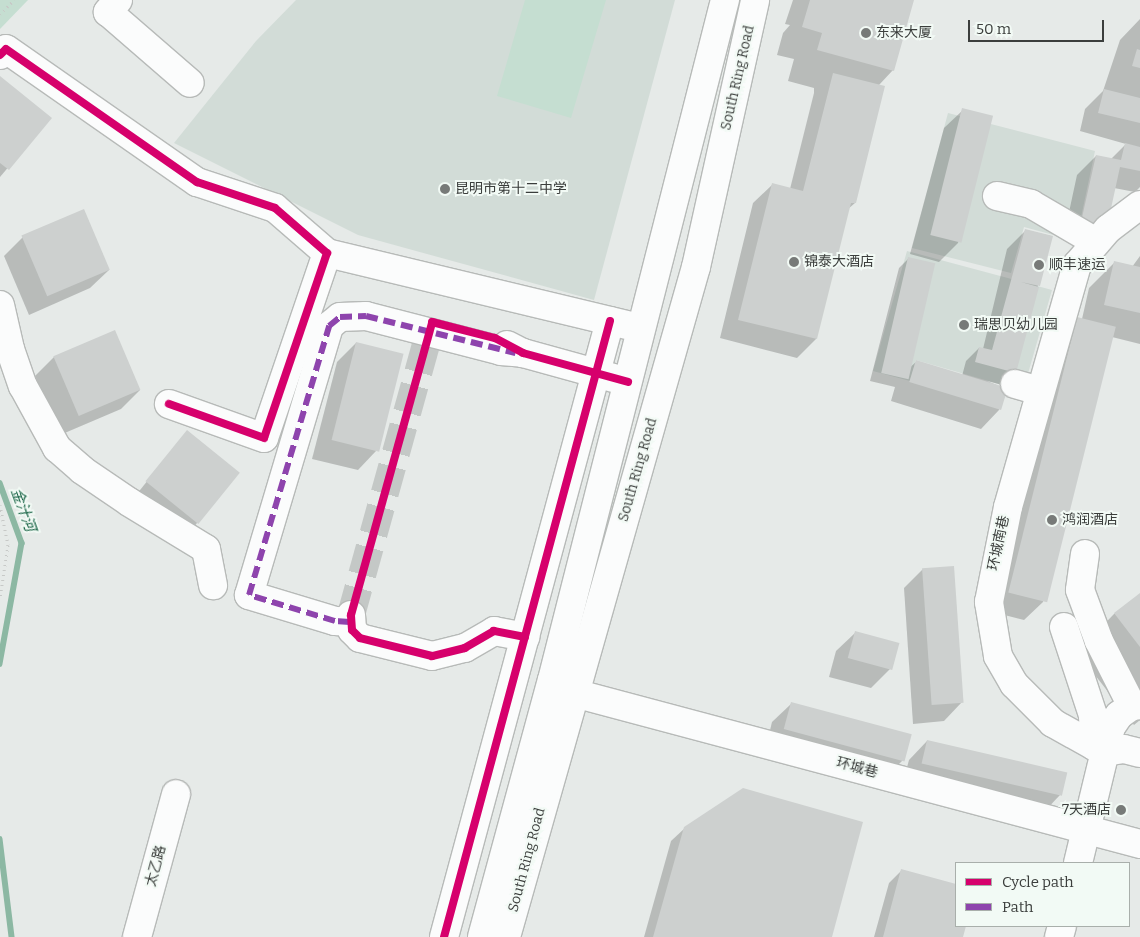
<!DOCTYPE html>
<html>
<head>
<meta charset="utf-8">
<style>
  body { margin:0 }
  #map { position:relative; width:1140px; height:937px; overflow:hidden; background:#e6eae8; font-family:Bitter,"Noto Sans SC",serif }
  div>[style] { position:absolute }
  [style*='--x'] { left:calc(var(--x)*1px); top:calc(var(--y)*1px); width:calc(var(--w)*1px); rotate:calc(var(--a)*1deg) }
  .built>* { inset:0; background:#d2dcd7 }
  .green>* { inset:0; background:#c5ded1 }
  .shadow>* { inset:0; background:#0003; transform-origin:0 0 }
  .stream>* { height:5.5px; margin:-2.75px; padding:0 2.75px; transform-origin:2.75px; border-radius:2.75px; background:#8cb8a3 }
  .building>* { inset:0; background:#cdd0cf; transform-origin:0 0 }
  .minor-tunnel>* { height:28px; margin-top:-14px; transform-origin:0; background:repeating-linear-gradient(90deg,#c4c8c6 0 28px,transparent 0 42px) }
  .path>* { height:3px; margin-top:-1.5px; transform-origin:0; background:repeating-linear-gradient(90deg,#c7c9c7 0 1px,transparent 0 5px) }
  .roads { filter:drop-shadow(1px 0 #b7bab8) drop-shadow(-1px 0 #b7bab8) drop-shadow(0 1px #b7bab8) drop-shadow(0 -1px #b7bab8) }
  .minor>* { height:28px; margin:-14px; padding:0 14px; transform-origin:14px; border-radius:14px; background:#fbfcfc }
  .major>* { height:28px; margin:-14px; padding:0 14px; transform-origin:14px; border-radius:14px; background:#fbfcfc }
  .quiet>* { height:6px; margin-top:-3px; transform-origin:0; background:repeating-linear-gradient(90deg,#8e44ad 0 12px,transparent 0 18px) }
  .cycleway>* { height:8px; margin:-4px; padding:0 4px; transform-origin:4px; border-radius:4px; background:#d6006c }
  .dots>* { width:14px; height:14px; translate:-50% -50%; box-sizing:border-box; border:2px solid #f2faf5; border-radius:50% }
  span { translate:-50% -50%; white-space:nowrap; text-align:center; line-height:1.15; -webkit-text-stroke:4px #f2faf5; paint-order:stroke }
  .poi-label { font-size:14px; color:#3b3e3c }
  .left { translate:0 -50%; text-align:left }
  .right { translate:-100% -50%; text-align:right }
  .street-label { font-size:14px; color:#3b3e3c }
  .water-label { font-size:15px; color:#196446; font-style:italic }
  .legend { position:absolute; left:955px; top:862px; width:175px; height:65px; box-sizing:border-box; background:#f2faf5; border:1px solid #a9afab; margin:0; padding:6px 9px; list-style:none; font-size:15px; color:#3b3e3c }
  .legend li { display:flex; align-items:center; gap:10px; height:25px }
  .legend b { width:25px; border:1px solid #a9afab }
  .scale { position:absolute; left:968px; top:20px; width:136px; height:22px; box-sizing:border-box; border:2px solid #3b3e3c; border-top:0; padding-left:6px; font-size:15px; line-height:18px; white-space:nowrap; color:#3b3e3c; -webkit-text-stroke:4px #f2faf5; paint-order:stroke }
</style>
</head>
<body>
<div id="map">
  <div class="built">
    <i style="clip-path:polygon(296px 0,675px 0,594px 300px,358px 235px,174px 143px,256px 41px)"></i>
    <i style="clip-path:polygon(948px 113px,1095px 151px,1076px 241px,1024px 227px,1011px 273px,912px 248px)"></i>
    <i style="clip-path:polygon(907px 251px,1052px 290px,1023px 391px,916px 360px,910px 381px,873px 371px)"></i>
  </div>
  <div class="green">
    <i style="clip-path:polygon(0 0,28px 0,0 29px)"></i>
    <i style="clip-path:polygon(525px 0,606px 0,571px 118px,497px 96px)"></i>
  </div>
  <div class="shadow">
    <i style="clip-path:polygon(793px 0,912px 0,893px 70px,879px 85px,855px 203px,848px 209px,816px 339px,797px 358px,720px 338px,753px 203px,772px 185px,790px 189px,814px 93px,814px 88px,788px 81px,794px 59px,777px 55px,783px 33px,790px 25px,785px 24px)"></i>
    <i style="clip-path:polygon(1140px 19px,1140px 187px,1135px 192px,1114px 188px,1087px 245px,1063px 240px,1077px 175px,1096px 156px,1111px 159px,1125px 145px,1133px 146px,1080px 131px,1085px 109px,1103px 91px,1120px 40px)"></i>
    <i style="clip-path:polygon(0 78px,50px 118px,0 177px)"></i>
    <i style="clip-path:polygon(963px 110px,991px 117px,958px 243px,939px 262px,910px 254px,944px 128px)"></i>
    <i style="clip-path:polygon(1026px 230px,1051px 236px,1015px 372px,1002px 385px,987px 381px,1006px 389px,999px 410px,981px 429px,891px 401px,895px 387px,870px 381px,899px 268px,909px 258px,906px 371px,916px 362px,962px 376px,966px 361px,979px 348px,983px 349px,1007px 249px)"></i>
    <i style="clip-path:polygon(23px 237px,109px 270px,90px 288px,29px 315px,4px 256px)"></i>
    <i style="clip-path:polygon(1140px 256px,1140px 344px,1112px 337px,1043px 602px,1024px 620px,985px 610px,1068px 328px,1078px 318px,1082px 319px,1089px 288px,1114px 263px,1132px 267px)"></i>
    <i style="clip-path:polygon(356px 343px,376px 451px,358px 470px,312px 459px,337px 362px)"></i>
    <i style="clip-path:polygon(54px 357px,140px 390px,121px 409px,60px 435px,35px 376px)"></i>
    <i style="left:187px;top:432px;width:65px;height:91px;rotate:39deg"></i>
    <i style="clip-path:polygon(923px 569px,962px 702px,944px 721px,913px 724px,904px 588px)"></i>
    <i style="clip-path:polygon(1140px 594px,1140px 720px,1134px 725px,1077px 652px,1114px 614px)"></i>
    <i style="clip-path:polygon(855px 633px,890px 669px,871px 688px,829px 677px,836px 651px)"></i>
    <i style="clip-path:polygon(791px 704px,903px 760px,884px 779px,766px 747px,772px 722px)"></i>
    <i style="clip-path:polygon(927px 741px,1060px 795px,1042px 814px,903px 782px,909px 760px)"></i>
    <i style="clip-path:polygon(685px 828px,830px 937px,644px 937px,671px 841px)"></i>
    <i style="clip-path:polygon(902px 870px,956px 885px,956px 926px,965px 926px,962px 937px,874px 937px,889px 883px)"></i>
  </div>
  <div class="stream">
    <i style="--x:0;--y:483;--w:64;--a:69.9"></i>
    <i style="--x:22;--y:543;--w:123;--a:100.3"></i>
    <i style="--x:0;--y:839;--w:99;--a:83"></i>
  </div>
  <div class="building">
    <i style="clip-path:polygon(810px 0,914px 0,894px 71px,817px 50px,822px 33px,802px 27px)"></i>
    <i style="clip-path:polygon(1137px 49px,1140px 50px,1140px 68px,1132px 66px)"></i>
    <i style="clip-path:polygon(833px 73px,885px 86px,856px 203px,851px 203px,817px 339px,738px 320px,772px 183px,803px 191px)"></i>
    <i style="clip-path:polygon(0 76px,52px 118px,9px 170px,0 163px)"></i>
    <i style="clip-path:polygon(1104px 89px,1140px 98px,1140px 123px,1098px 113px)"></i>
    <i style="left:962px;top:108px;width:32px;height:131px;rotate:14deg"></i>
    <i style="clip-path:polygon(1125px 143px,1140px 147px,1140px 171px,1120px 167px,1107px 227px,1081px 222px,1096px 155px,1121px 160px)"></i>
    <i style="left:84px;top:209px;width:66px;height:68px;rotate:67deg"></i>
    <i style="clip-path:polygon(1025px 229px,1053px 236px,1040px 286px,1021px 282px,1039px 287px,1016px 373px,975px 362px,979px 347px,992px 350px)"></i>
    <i style="left:908px;top:257px;width:28px;height:119px;rotate:13deg"></i>
    <i style="clip-path:polygon(1114px 261px,1140px 267px,1140px 313px,1104px 305px)"></i>
    <i style="left:1077px;top:317px;width:40px;height:284px;rotate:14deg"></i>
    <i style="left:115px;top:330px;width:65px;height:67px;rotate:67deg"></i>
    <i style="left:356px;top:342px;width:49px;height:101px;rotate:14deg"></i>
    <i style="left:916px;top:360px;width:96px;height:23px;rotate:17deg"></i>
    <i style="left:187px;top:430px;width:68px;height:66px;rotate:39deg"></i>
    <i style="left:954px;top:566px;width:137px;height:32px;rotate:86deg"></i>
    <i style="clip-path:polygon(1140px 593px,1140px 647px,1114px 613px)"></i>
    <i style="left:855px;top:631px;width:46px;height:28px;rotate:15deg"></i>
    <i style="left:791px;top:702px;width:125px;height:28px;rotate:15deg"></i>
    <i style="left:927px;top:740px;width:144px;height:24px;rotate:13deg"></i>
    <i style="clip-path:polygon(743px 788px,863px 822px,832px 937px,653px 937px,684px 827px)"></i>
    <i style="clip-path:polygon(901px 869px,956px 884px,956px 926px,966px 926px,963px 937px,883px 937px)"></i>
  </div>
  <div class="minor-tunnel">
    <i style="--x:351;--y:615;--w:304;--a:-74.5"></i>
  </div>
  <div class="path">
    <i style="--x:0;--y:14;--w:20;--a:-45"></i>
    <i style="--x:0;--y:505;--w:41;--a:78.7"></i>
    <i style="--x:8;--y:545;--w:54;--a:98.6"></i>
  </div>
  <div class="roads">
    <div class="minor">
      <i style="--x:118;--y:0;--w:16;--a:130"></i>
      <i style="--x:108;--y:12;--w:108;--a:40.9"></i>
      <i style="--x:0;--y:55;--w:8;--a:-45"></i>
      <i style="--x:6;--y:49;--w:233;--a:34.9"></i>
      <i style="--x:197;--y:182;--w:82;--a:18.4"></i>
      <i style="--x:275;--y:208;--w:69;--a:40.9"></i>
      <i style="--x:327;--y:253;--w:195;--a:108.8"></i>
      <i style="--x:264;--y:438;--w:101;--a:-160.3"></i>
      <i style="--x:997;--y:196;--w:35;--a:13"></i>
      <i style="--x:1031;--y:204;--w:75;--a:30.3"></i>
      <i style="--x:327;--y:253;--w:309;--a:13.5"></i>
      <i style="--x:0;--y:305;--w:45;--a:77.2"></i>
      <i style="--x:10;--y:349;--w:39;--a:71"></i>
      <i style="--x:23;--y:386;--w:71;--a:61.3"></i>
      <i style="--x:57;--y:448;--w:33;--a:41"></i>
      <i style="--x:82;--y:470;--w:57;--a:34.2"></i>
      <i style="--x:129;--y:502;--w:90;--a:31.4"></i>
      <i style="--x:206;--y:549;--w:37;--a:79"></i>
      <i style="--x:507;--y:345;--w:18;--a:27"></i>
      <i style="--x:523;--y:353;--w:93;--a:15.5"></i>
      <i style="--x:1015;--y:384;--w:26;--a:16"></i>
      <i style="--x:1085;--y:554;--w:36;--a:98"></i>
      <i style="--x:1080;--y:590;--w:54;--a:69.6"></i>
      <i style="--x:1099;--y:641;--w:73;--a:63.1"></i>
      <i style="--x:351;--y:615;--w:15;--a:86"></i>
      <i style="--x:352;--y:630;--w:11;--a:45"></i>
      <i style="--x:360;--y:638;--w:74;--a:14"></i>
      <i style="--x:432;--y:656;--w:34;--a:-14"></i>
      <i style="--x:465;--y:648;--w:34;--a:-30"></i>
      <i style="--x:494;--y:631;--w:32;--a:11"></i>
      <i style="--x:350;--y:622;--w:15;--a:-176"></i>
      <i style="--x:335;--y:621;--w:90;--a:-163.2"></i>
      <i style="--x:249;--y:595;--w:281;--a:-73.4"></i>
      <i style="--x:329;--y:326;--w:14;--a:-39"></i>
      <i style="--x:340;--y:317;--w:26;--a:-2"></i>
      <i style="--x:366;--y:316;--w:139;--a:14.5"></i>
      <i style="--x:501;--y:351;--w:22;--a:5"></i>
      <i style="--x:1064;--y:627;--w:93;--a:71.8"></i>
      <i style="--x:1093;--y:715;--w:31;--a:88"></i>
      <i style="--x:574;--y:693;--w:586;--a:14.94"></i>
      <i style="--x:1105;--y:752;--w:60;--a:-150.9"></i>
      <i style="--x:1053;--y:723;--w:55;--a:-135"></i>
      <i style="--x:1014;--y:684;--w:32;--a:-120"></i>
      <i style="--x:998;--y:656;--w:55;--a:-99.5"></i>
      <i style="--x:989;--y:602;--w:97;--a:-78.7"></i>
      <i style="--x:1008;--y:507;--w:252;--a:-74.1"></i>
      <i style="--x:1077;--y:265;--w:48;--a:-49.3"></i>
      <i style="--x:1108;--y:229;--w:40;--a:-37"></i>
      <i style="--x:1105;--y:752;--w:19;--a:-9"></i>
      <i style="--x:1124;--y:749;--w:16;--a:14"></i>
      <i style="--x:1078;--y:863;--w:140;--a:-76.4"></i>
      <i style="--x:1111;--y:727;--w:14;--a:-56"></i>
      <i style="--x:1119;--y:715;--w:16;--a:-35"></i>
      <i style="--x:1132;--y:706;--w:8;--a:-7"></i>
      <i style="--x:137;--y:937;--w:148;--a:-74.7"></i>
      <i style="--x:444;--y:937;--w:638;--a:-74.92"></i>
      <i style="--x:1059;--y:937;--w:11;--a:-75"></i>
    </div>
    <div class="major">
      <i style="--x:482;--y:937;--w:266;--a:-74.8"></i>
      <i style="--x:552;--y:680;--w:702;--a:-75.73"></i>
      <i style="--x:506;--y:937;--w:696;--a:-74.17"></i>
      <i style="--x:696;--y:267;--w:273;--a:-77.5"></i>
    </div>
  </div>
  <div class="quiet">
    <i style="--x:350;--y:622;--w:15;--a:-176"></i>
    <i style="--x:335;--y:621;--w:90;--a:-163.2"></i>
    <i style="--x:249;--y:595;--w:281;--a:-73.4"></i>
    <i style="--x:329;--y:326;--w:14;--a:-39"></i>
    <i style="--x:340;--y:317;--w:26;--a:-2"></i>
    <i style="--x:366;--y:316;--w:154;--a:13.9"></i>
  </div>
  <div class="cycleway">
    <i style="--x:0;--y:55;--w:8;--a:-45"></i>
    <i style="--x:6;--y:49;--w:233;--a:34.9"></i>
    <i style="--x:197;--y:182;--w:82;--a:18.4"></i>
    <i style="--x:275;--y:208;--w:69;--a:40.9"></i>
    <i style="--x:327;--y:253;--w:195;--a:108.8"></i>
    <i style="--x:264;--y:438;--w:101;--a:-160.3"></i>
    <i style="--x:525;--y:637;--w:32;--a:-169"></i>
    <i style="--x:494;--y:631;--w:34;--a:150"></i>
    <i style="--x:465;--y:648;--w:34;--a:166"></i>
    <i style="--x:432;--y:656;--w:74;--a:-166"></i>
    <i style="--x:360;--y:638;--w:11;--a:-135"></i>
    <i style="--x:352;--y:630;--w:15;--a:-94"></i>
    <i style="--x:351;--y:615;--w:304;--a:-74.5"></i>
    <i style="--x:432;--y:322;--w:65;--a:14.3"></i>
    <i style="--x:495;--y:338;--w:32;--a:28"></i>
    <i style="--x:523;--y:353;--w:109;--a:15.4"></i>
    <i style="--x:444;--y:937;--w:638;--a:-74.92"></i>
  </div>
  <div class="dots">
    <i style="left:866px;top:33px;background:#777a78"></i>
    <i style="left:445px;top:189px;background:#777a78"></i>
    <i style="left:794px;top:262px;background:#777a78"></i>
    <i style="left:1039px;top:265px;background:#777a78"></i>
    <i style="left:964px;top:325px;background:#777a78"></i>
    <i style="left:1052px;top:520px;background:#777a78"></i>
    <i style="left:1121px;top:810px;background:#777a78"></i>
  </div>
  <div class="poi-label">
    <span class="left" style="left:876px;top:33px">东来大厦</span>
    <span class="left" style="left:455px;top:189px">昆明市第十二中学</span>
    <span class="left" style="left:804px;top:262px">锦泰大酒店</span>
    <span class="left" style="left:1049px;top:265px">顺丰速运</span>
    <span class="left" style="left:974px;top:325px">瑞思贝幼儿园</span>
    <span class="left" style="left:1062px;top:520px">鸿润酒店</span>
    <span class="right" style="left:1111px;top:810px">7天酒店</span>
  </div>
  <div class="street-label">
    <span style="left:738px;top:78px;rotate:-77deg">South Ring Road</span>
    <span style="left:638px;top:470px;rotate:-74deg">South Ring Road</span>
    <span style="left:999px;top:543px;rotate:-78deg">环城南巷</span>
    <span style="left:857px;top:768px;rotate:15deg">环城巷</span>
    <span style="left:527px;top:860px;rotate:-75deg">South Ring Road</span>
    <span style="left:156px;top:866px;rotate:-75deg">太乙路</span>
  </div>
  <div class="water-label">
    <span style="left:23px;top:510px;rotate:70deg">金汁河</span>
  </div>
  <ul class="legend">
  <li><b style="height:6px;background:#d6006c"></b>Cycle path</li>
  <li><b style="height:6px;background:#8e44ad"></b>Path</li>
  </ul>
  <div class="scale">50 m</div>
</div>
</body>
</html>
